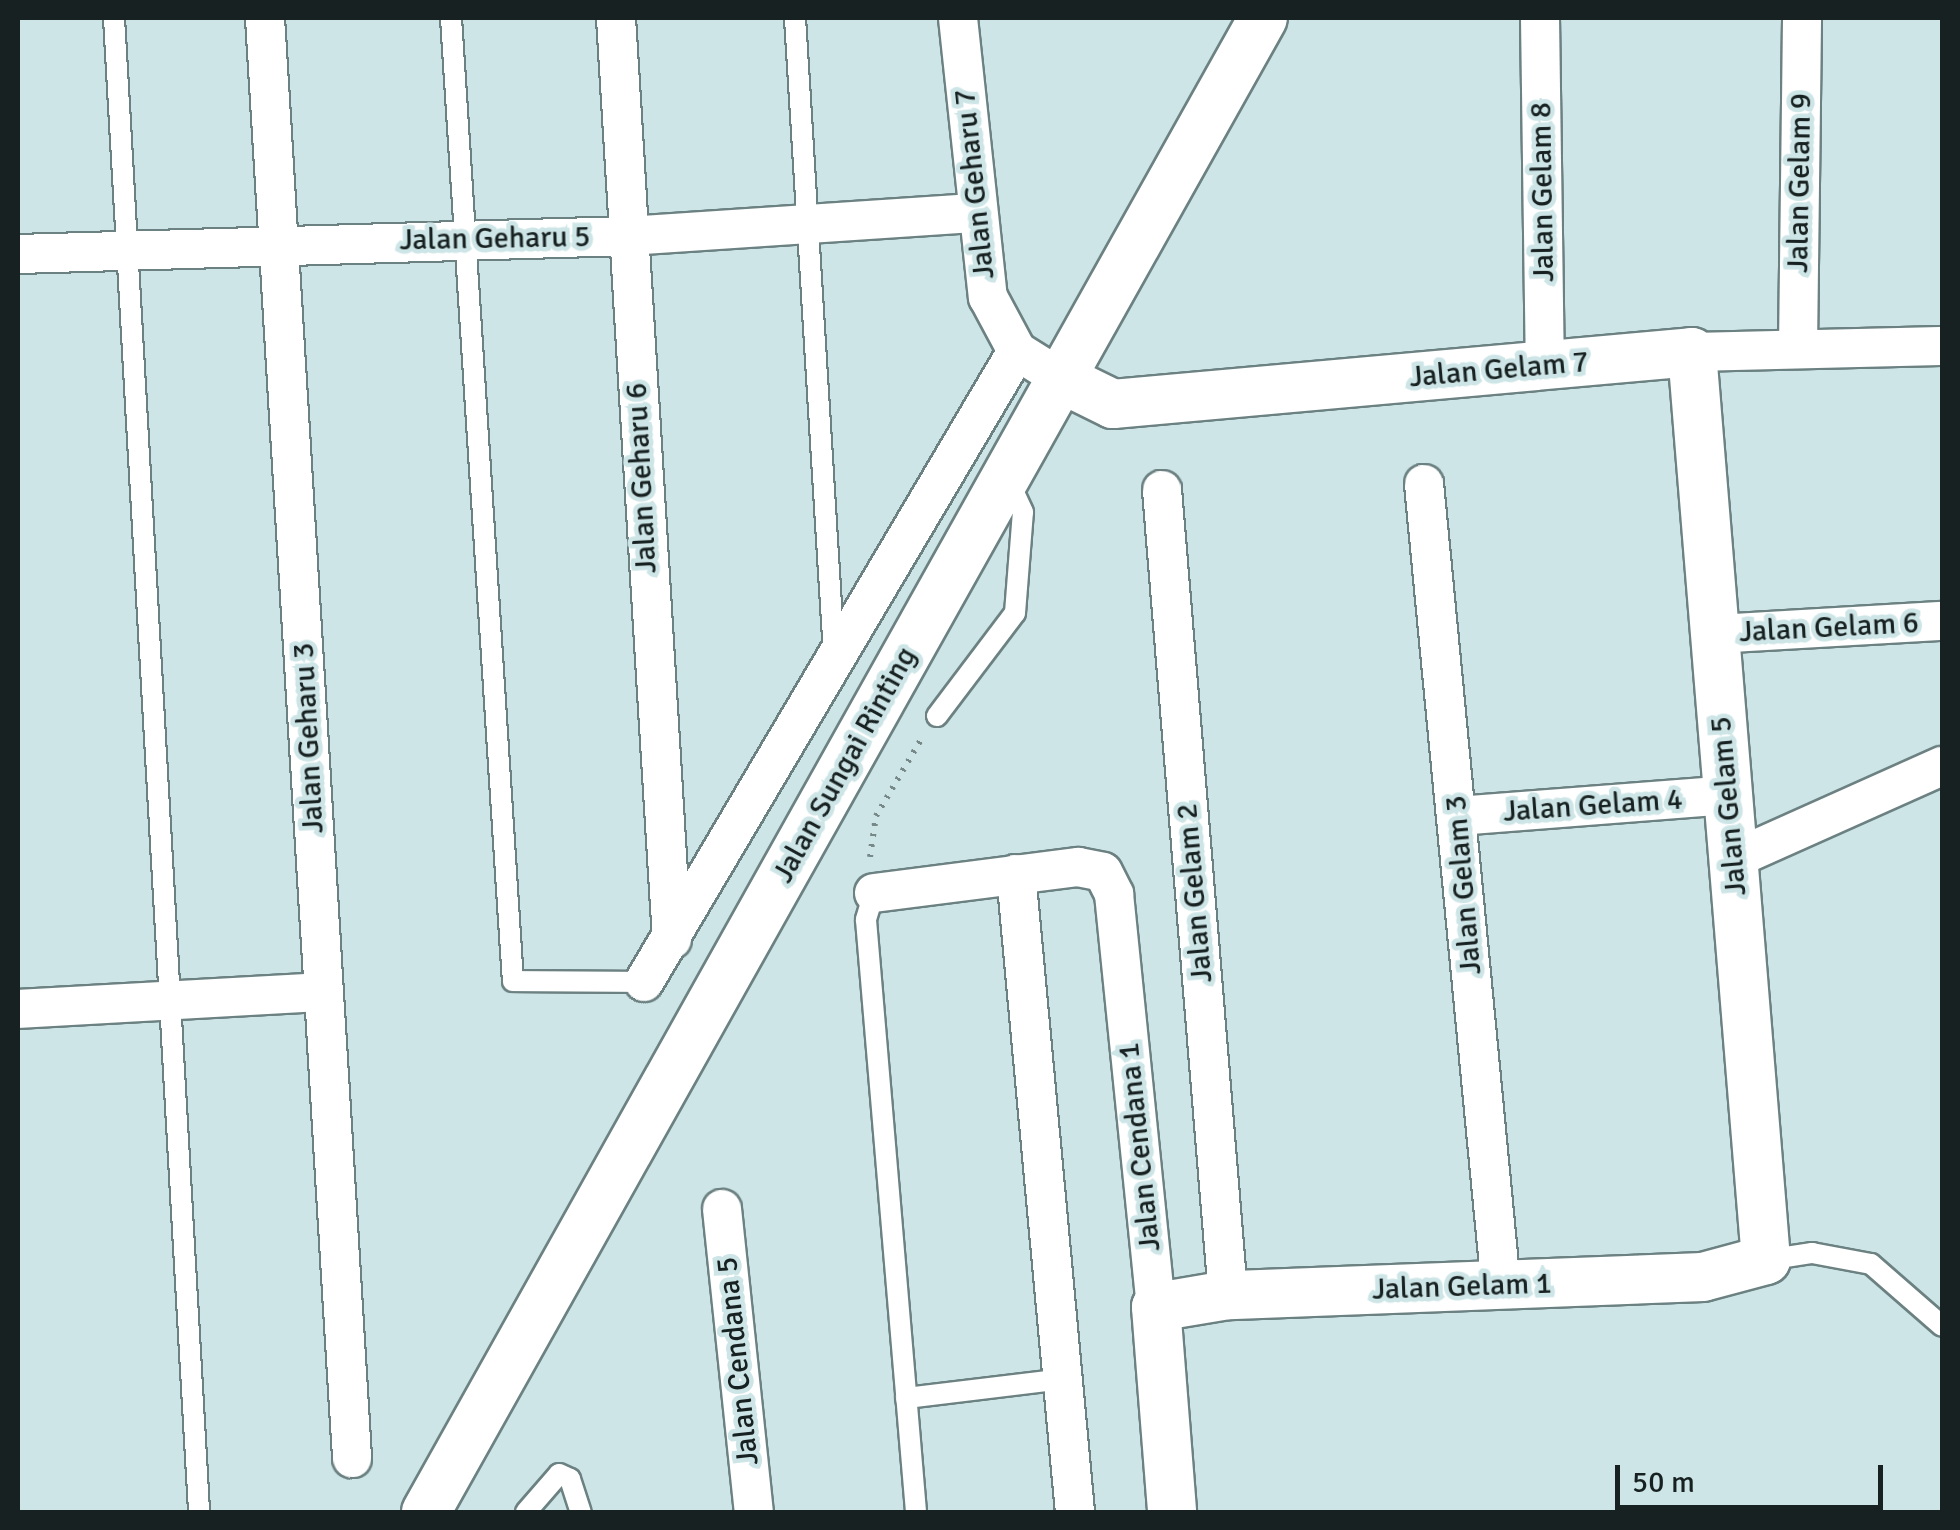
<!DOCTYPE html>
<html>
<head>
<meta charset="utf-8">
<style>
  body { margin:0 }
  #map { position:relative; width:1960px; height:1530px; overflow:hidden; background:#cde5e6; font-family:Signika,sans-serif }
  div>[style] { position:absolute }
  [style*='--x'] { left:calc(var(--x)*1px); top:calc(var(--y)*1px); width:calc(var(--w)*1px); rotate:calc(var(--a)*1deg) }
  .path>* { height:6px; margin-top:-3px; transform-origin:0; background:repeating-linear-gradient(90deg,#778889 0 2.5px,transparent 0 10.5px) }
  .roads { filter:drop-shadow(2px 0 #6c8182) drop-shadow(-2px 0 #6c8182) drop-shadow(0 2px #6c8182) drop-shadow(0 -2px #6c8182) }
  .service>* { height:20px; margin:-10px; padding:0 10px; transform-origin:10px; border-radius:10px; background:#fff }
  .minor>* { height:38px; margin:-19px; padding:0 19px; transform-origin:19px; border-radius:19px; background:#fff }
  .tertiary>* { height:48px; margin:-24px; padding:0 24px; transform-origin:24px; border-radius:24px; background:#fff }
  span { translate:-50% -50%; white-space:nowrap; text-align:center; line-height:1.15; -webkit-text-stroke:9px #cde5e6; paint-order:stroke }
  .street-label { font-size:30px; color:#182121 }
  .frame { position:absolute; inset:0; border:20px solid #182121; pointer-events:none }
  .scale { position:absolute; left:1615px; top:1465px; width:268px; height:45px; box-sizing:border-box; border:5px solid #182121; border-top:0; padding-left:12px; font-size:30px; line-height:35px; white-space:nowrap; color:#182121; -webkit-text-stroke:8px #cde5e6; paint-order:stroke }
</style>
</head>
<body>
<div id="map">
  <div class="path">
    <i style="--x:870;--y:857;--w:41;--a:-81.7"></i>
    <i style="--x:876;--y:816;--w:91;--a:-59.5"></i>
  </div>
  <div class="roads">
    <div class="service">
      <i style="--x:114;--y:18;--w:1496;--a:86.74"></i>
      <i style="--x:451;--y:18;--w:965;--a:86.32"></i>
      <i style="--x:513;--y:981;--w:131;--a:0.4"></i>
      <i style="--x:795;--y:18;--w:637;--a:86.49"></i>
      <i style="--x:937;--y:716;--w:129;--a:-52.9"></i>
      <i style="--x:1015;--y:613;--w:101;--a:-85.5"></i>
      <i style="--x:1023;--y:512;--w:38;--a:-115"></i>
      <i style="--x:874;--y:893;--w:28;--a:107"></i>
      <i style="--x:866;--y:920;--w:594;--a:85.17"></i>
      <i style="--x:1766;--y:1260;--w:47;--a:-8.7"></i>
      <i style="--x:1812;--y:1253;--w:60;--a:10.6"></i>
      <i style="--x:1871;--y:1264;--w:94;--a:41.1"></i>
      <i style="--x:906;--y:1398;--w:158;--a:-6.9"></i>
      <i style="--x:526;--y:1512;--w:50;--a:-49"></i>
      <i style="--x:559;--y:1474;--w:12;--a:24"></i>
      <i style="--x:570;--y:1479;--w:35;--a:72"></i>
    </div>
    <div class="minor">
      <i style="--x:265;--y:18;--w:1443;--a:86.54"></i>
      <i style="--x:616;--y:18;--w:923;--a:86.52"></i>
      <i style="--x:958;--y:18;--w:281;--a:83.9"></i>
      <i style="--x:988;--y:297;--w:61;--a:61.8"></i>
      <i style="--x:1017;--y:351;--w:53;--a:31.9"></i>
      <i style="--x:1540;--y:18;--w:348;--a:89.2"></i>
      <i style="--x:18;--y:254;--w:610;--a:-1.69"></i>
      <i style="--x:628;--y:236;--w:346;--a:-3.8"></i>
      <i style="--x:1798;--y:348;--w:330;--a:-89.3"></i>
      <i style="--x:1692;--y:352;--w:250;--a:-1.4"></i>
      <i style="--x:1424;--y:484;--w:806;--a:84.52"></i>
      <i style="--x:1162;--y:490;--w:808;--a:85.31"></i>
      <i style="--x:1715;--y:634;--w:227;--a:-3.3"></i>
      <i style="--x:1457;--y:816;--w:272;--a:-4.4"></i>
      <i style="--x:1734;--y:859;--w:228;--a:-24.1"></i>
      <i style="--x:1016;--y:874;--w:641;--a:84.72"></i>
      <i style="--x:874;--y:893;--w:206;--a:-7.3"></i>
      <i style="--x:1078;--y:867;--w:25;--a:11"></i>
      <i style="--x:1103;--y:872;--w:25;--a:63"></i>
      <i style="--x:1114;--y:894;--w:415;--a:84.2"></i>
      <i style="--x:644;--y:982;--w:733;--a:-59.41"></i>
      <i style="--x:18;--y:1009;--w:306;--a:-3.2"></i>
      <i style="--x:722;--y:1209;--w:305;--a:84"></i>
    </div>
    <div class="tertiary">
      <i style="--x:1062;--y:379;--w:57;--a:26.1"></i>
      <i style="--x:1113;--y:404;--w:581;--a:-5.13"></i>
      <i style="--x:1692;--y:352;--w:911;--a:85.34"></i>
      <i style="--x:1766;--y:1260;--w:65;--a:164.9"></i>
      <i style="--x:1703;--y:1277;--w:475;--a:177.8"></i>
      <i style="--x:1228;--y:1295;--w:73;--a:170.5"></i>
      <i style="--x:1156;--y:1307;--w:206;--a:85.5"></i>
      <i style="--x:426;--y:1512;--w:1712;--a:-60.74"></i>
    </div>
  </div>
  <div class="street-label">
    <span style="left:1800px;top:183px;rotate:-89deg">Jalan Gelam 9</span>
    <span style="left:975px;top:184px;rotate:-96deg">Jalan Geharu 7</span>
    <span style="left:1543px;top:192px;rotate:-91deg">Jalan Gelam 8</span>
    <span style="left:495px;top:239px;rotate:-1deg">Jalan Geharu 5</span>
    <span style="left:1499px;top:370px;rotate:-5deg">Jalan Gelam 7</span>
    <span style="left:642px;top:478px;rotate:-93deg">Jalan Geharu 6</span>
    <span style="left:1829px;top:628px;rotate:-3deg">Jalan Gelam 6</span>
    <span style="left:309px;top:738px;rotate:-93deg">Jalan Geharu 3</span>
    <span style="left:845px;top:765px;rotate:-61deg">Jalan Sungai Rinting</span>
    <span style="left:1593px;top:806px;rotate:-4deg">Jalan Gelam 4</span>
    <span style="left:1729px;top:806px;rotate:-95deg">Jalan Gelam 5</span>
    <span style="left:1464px;top:885px;rotate:-95deg">Jalan Gelam 3</span>
    <span style="left:1195px;top:893px;rotate:-95deg">Jalan Gelam 2</span>
    <span style="left:1140px;top:1147px;rotate:-96deg">Jalan Cendana 1</span>
    <span style="left:1462px;top:1287px;rotate:-2deg">Jalan Gelam 1</span>
    <span style="left:738px;top:1361px;rotate:-96deg">Jalan Cendana 5</span>
  </div>
  <div class="frame"></div>
  <div class="scale">50 m</div>
</div>
</body>
</html>
